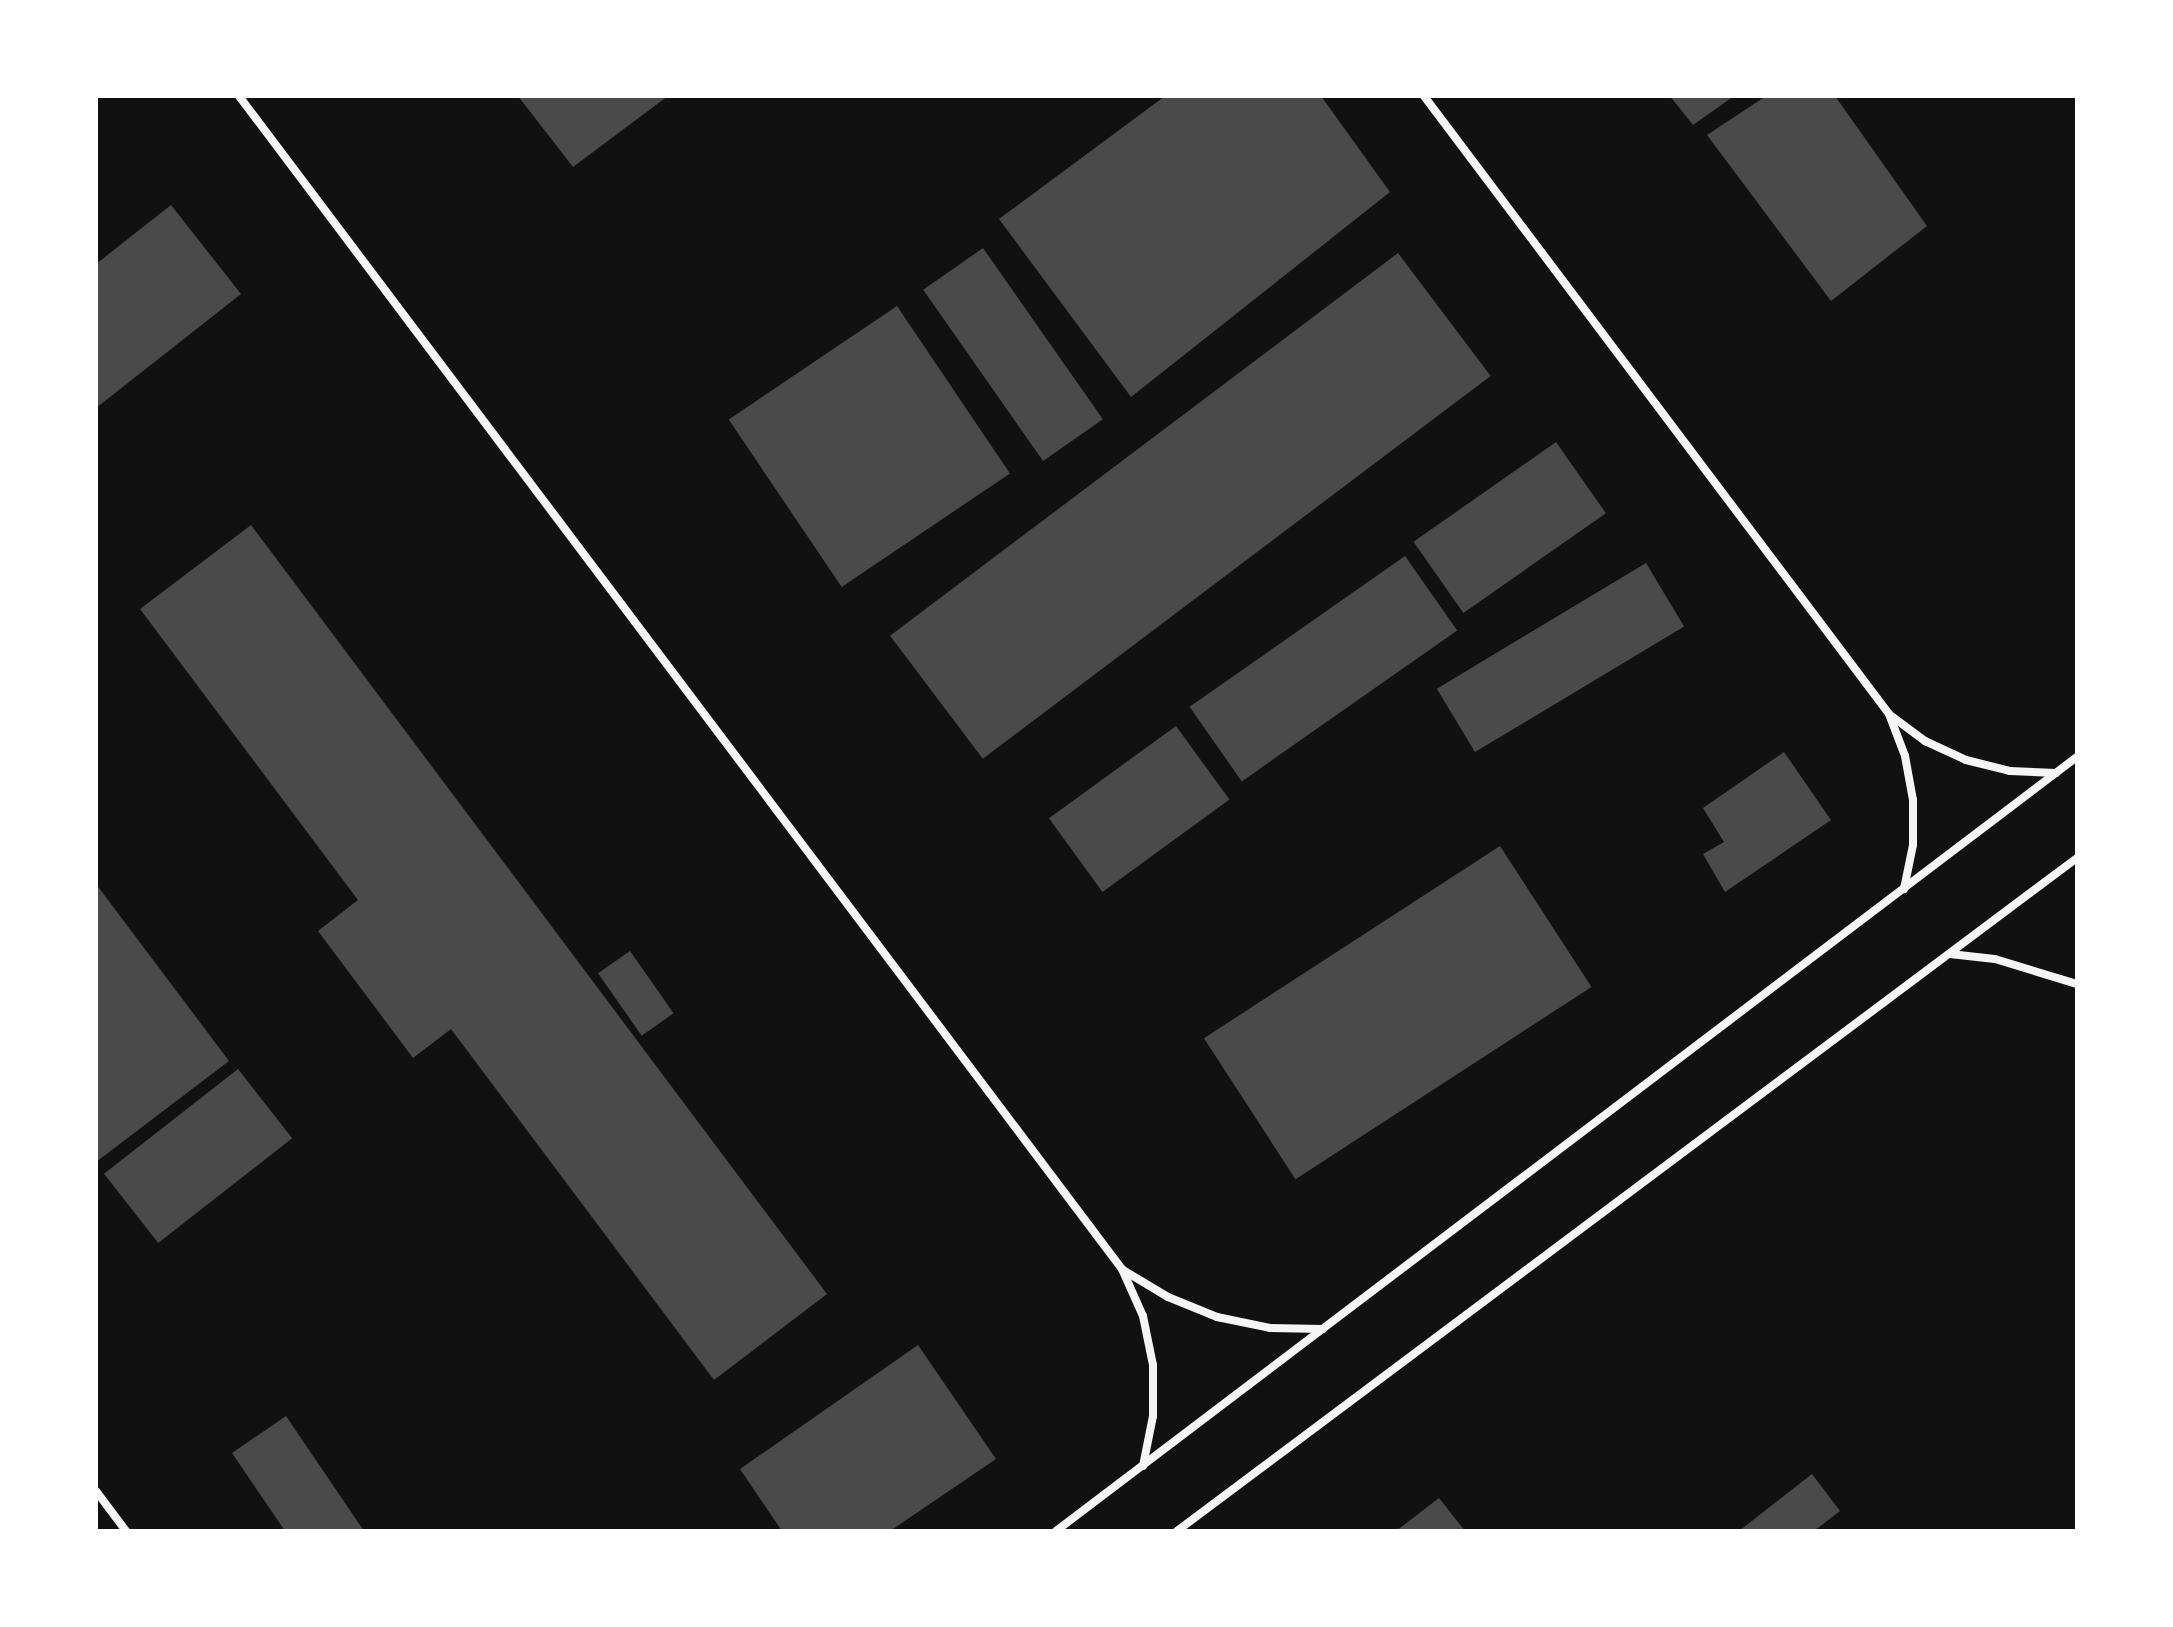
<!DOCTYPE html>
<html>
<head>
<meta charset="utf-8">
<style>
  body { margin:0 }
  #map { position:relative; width:2173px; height:1627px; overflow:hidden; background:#111; font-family:"Source Serif 4",serif }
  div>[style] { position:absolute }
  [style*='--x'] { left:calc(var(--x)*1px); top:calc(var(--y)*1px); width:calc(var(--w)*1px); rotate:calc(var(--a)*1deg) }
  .building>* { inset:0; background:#4a4a4a; transform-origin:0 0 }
  .minor>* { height:8px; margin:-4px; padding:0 4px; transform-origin:4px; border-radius:4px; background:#f5f5f5 }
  span { translate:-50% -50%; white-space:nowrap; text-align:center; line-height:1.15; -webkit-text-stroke:8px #fff; paint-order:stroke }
  .frame { position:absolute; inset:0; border:98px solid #fff; pointer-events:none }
</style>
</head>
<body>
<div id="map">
  <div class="building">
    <i style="clip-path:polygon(518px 96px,668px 96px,573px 167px)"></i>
    <i style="clip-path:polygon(1165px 96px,1321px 96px,1390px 192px,1131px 397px,999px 219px)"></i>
    <i style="clip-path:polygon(1670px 96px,1734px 96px,1693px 125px)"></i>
    <i style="clip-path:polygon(1766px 96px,1835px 96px,1927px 226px,1831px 301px,1707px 135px)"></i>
    <i style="clip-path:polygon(171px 205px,241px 294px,96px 408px,96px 264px)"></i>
    <i style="left:983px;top:248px;width:209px;height:73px;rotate:55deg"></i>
    <i style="left:1398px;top:253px;width:154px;height:636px;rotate:53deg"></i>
    <i style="left:897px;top:306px;width:202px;height:203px;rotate:56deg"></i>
    <i style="left:1556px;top:442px;width:87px;height:174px;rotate:55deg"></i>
    <i style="clip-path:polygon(251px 525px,827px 1294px,714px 1380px,451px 1029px,413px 1058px,318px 931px,358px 900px,140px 609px)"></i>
    <i style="left:1405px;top:556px;width:91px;height:263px;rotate:55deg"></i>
    <i style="left:1646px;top:563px;width:74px;height:244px;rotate:59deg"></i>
    <i style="left:1176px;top:726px;width:91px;height:157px;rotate:54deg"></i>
    <i style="clip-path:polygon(1784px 752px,1831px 820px,1725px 892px,1703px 854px,1724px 842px,1703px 808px)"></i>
    <i style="left:1500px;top:846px;width:168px;height:353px;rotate:57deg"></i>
    <i style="clip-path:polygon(96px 884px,229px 1061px,96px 1162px)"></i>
    <i style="left:630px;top:951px;width:76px;height:39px;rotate:55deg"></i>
    <i style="left:238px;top:1069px;width:88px;height:170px;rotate:52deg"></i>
    <i style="clip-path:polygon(918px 1345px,996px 1459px,890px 1531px,782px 1531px,740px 1469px)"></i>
    <i style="clip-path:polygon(286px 1416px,364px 1531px,285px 1531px,232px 1453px)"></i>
    <i style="clip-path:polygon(1812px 1474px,1840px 1511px,1814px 1531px,1739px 1531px)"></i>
    <i style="clip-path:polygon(1439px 1498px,1465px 1531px,1396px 1531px)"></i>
  </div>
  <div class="minor">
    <i style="--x:239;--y:96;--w:1468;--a:53.03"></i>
    <i style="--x:1122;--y:1269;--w:51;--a:65.9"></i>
    <i style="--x:1143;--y:1316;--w:50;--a:78.5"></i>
    <i style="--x:1153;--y:1365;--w:51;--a:90"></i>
    <i style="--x:1153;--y:1416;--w:51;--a:101.3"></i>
    <i style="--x:1424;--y:96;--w:773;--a:53.04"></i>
    <i style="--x:1889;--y:714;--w:45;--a:69.1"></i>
    <i style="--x:1905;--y:756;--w:45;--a:79.7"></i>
    <i style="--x:1913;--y:800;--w:45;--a:90"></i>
    <i style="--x:1913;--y:845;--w:45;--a:101.6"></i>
    <i style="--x:1890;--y:715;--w:44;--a:36.6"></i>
    <i style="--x:1925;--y:741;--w:45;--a:24.9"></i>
    <i style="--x:1966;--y:760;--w:45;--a:14"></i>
    <i style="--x:2010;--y:771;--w:46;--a:2.5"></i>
    <i style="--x:1950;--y:954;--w:45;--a:6.3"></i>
    <i style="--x:1995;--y:959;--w:86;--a:17"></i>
    <i style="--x:1123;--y:1270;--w:52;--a:31"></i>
    <i style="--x:1168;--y:1297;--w:53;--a:22.2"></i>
    <i style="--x:1217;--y:1317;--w:54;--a:11.7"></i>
    <i style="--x:1270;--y:1328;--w:53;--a:1.1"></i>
    <i style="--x:96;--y:1491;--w:50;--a:53.1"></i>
    <i style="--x:1056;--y:1531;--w:1281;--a:-37.17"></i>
    <i style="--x:1177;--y:1531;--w:1124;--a:-36.79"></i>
  </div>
  <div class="frame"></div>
</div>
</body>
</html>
